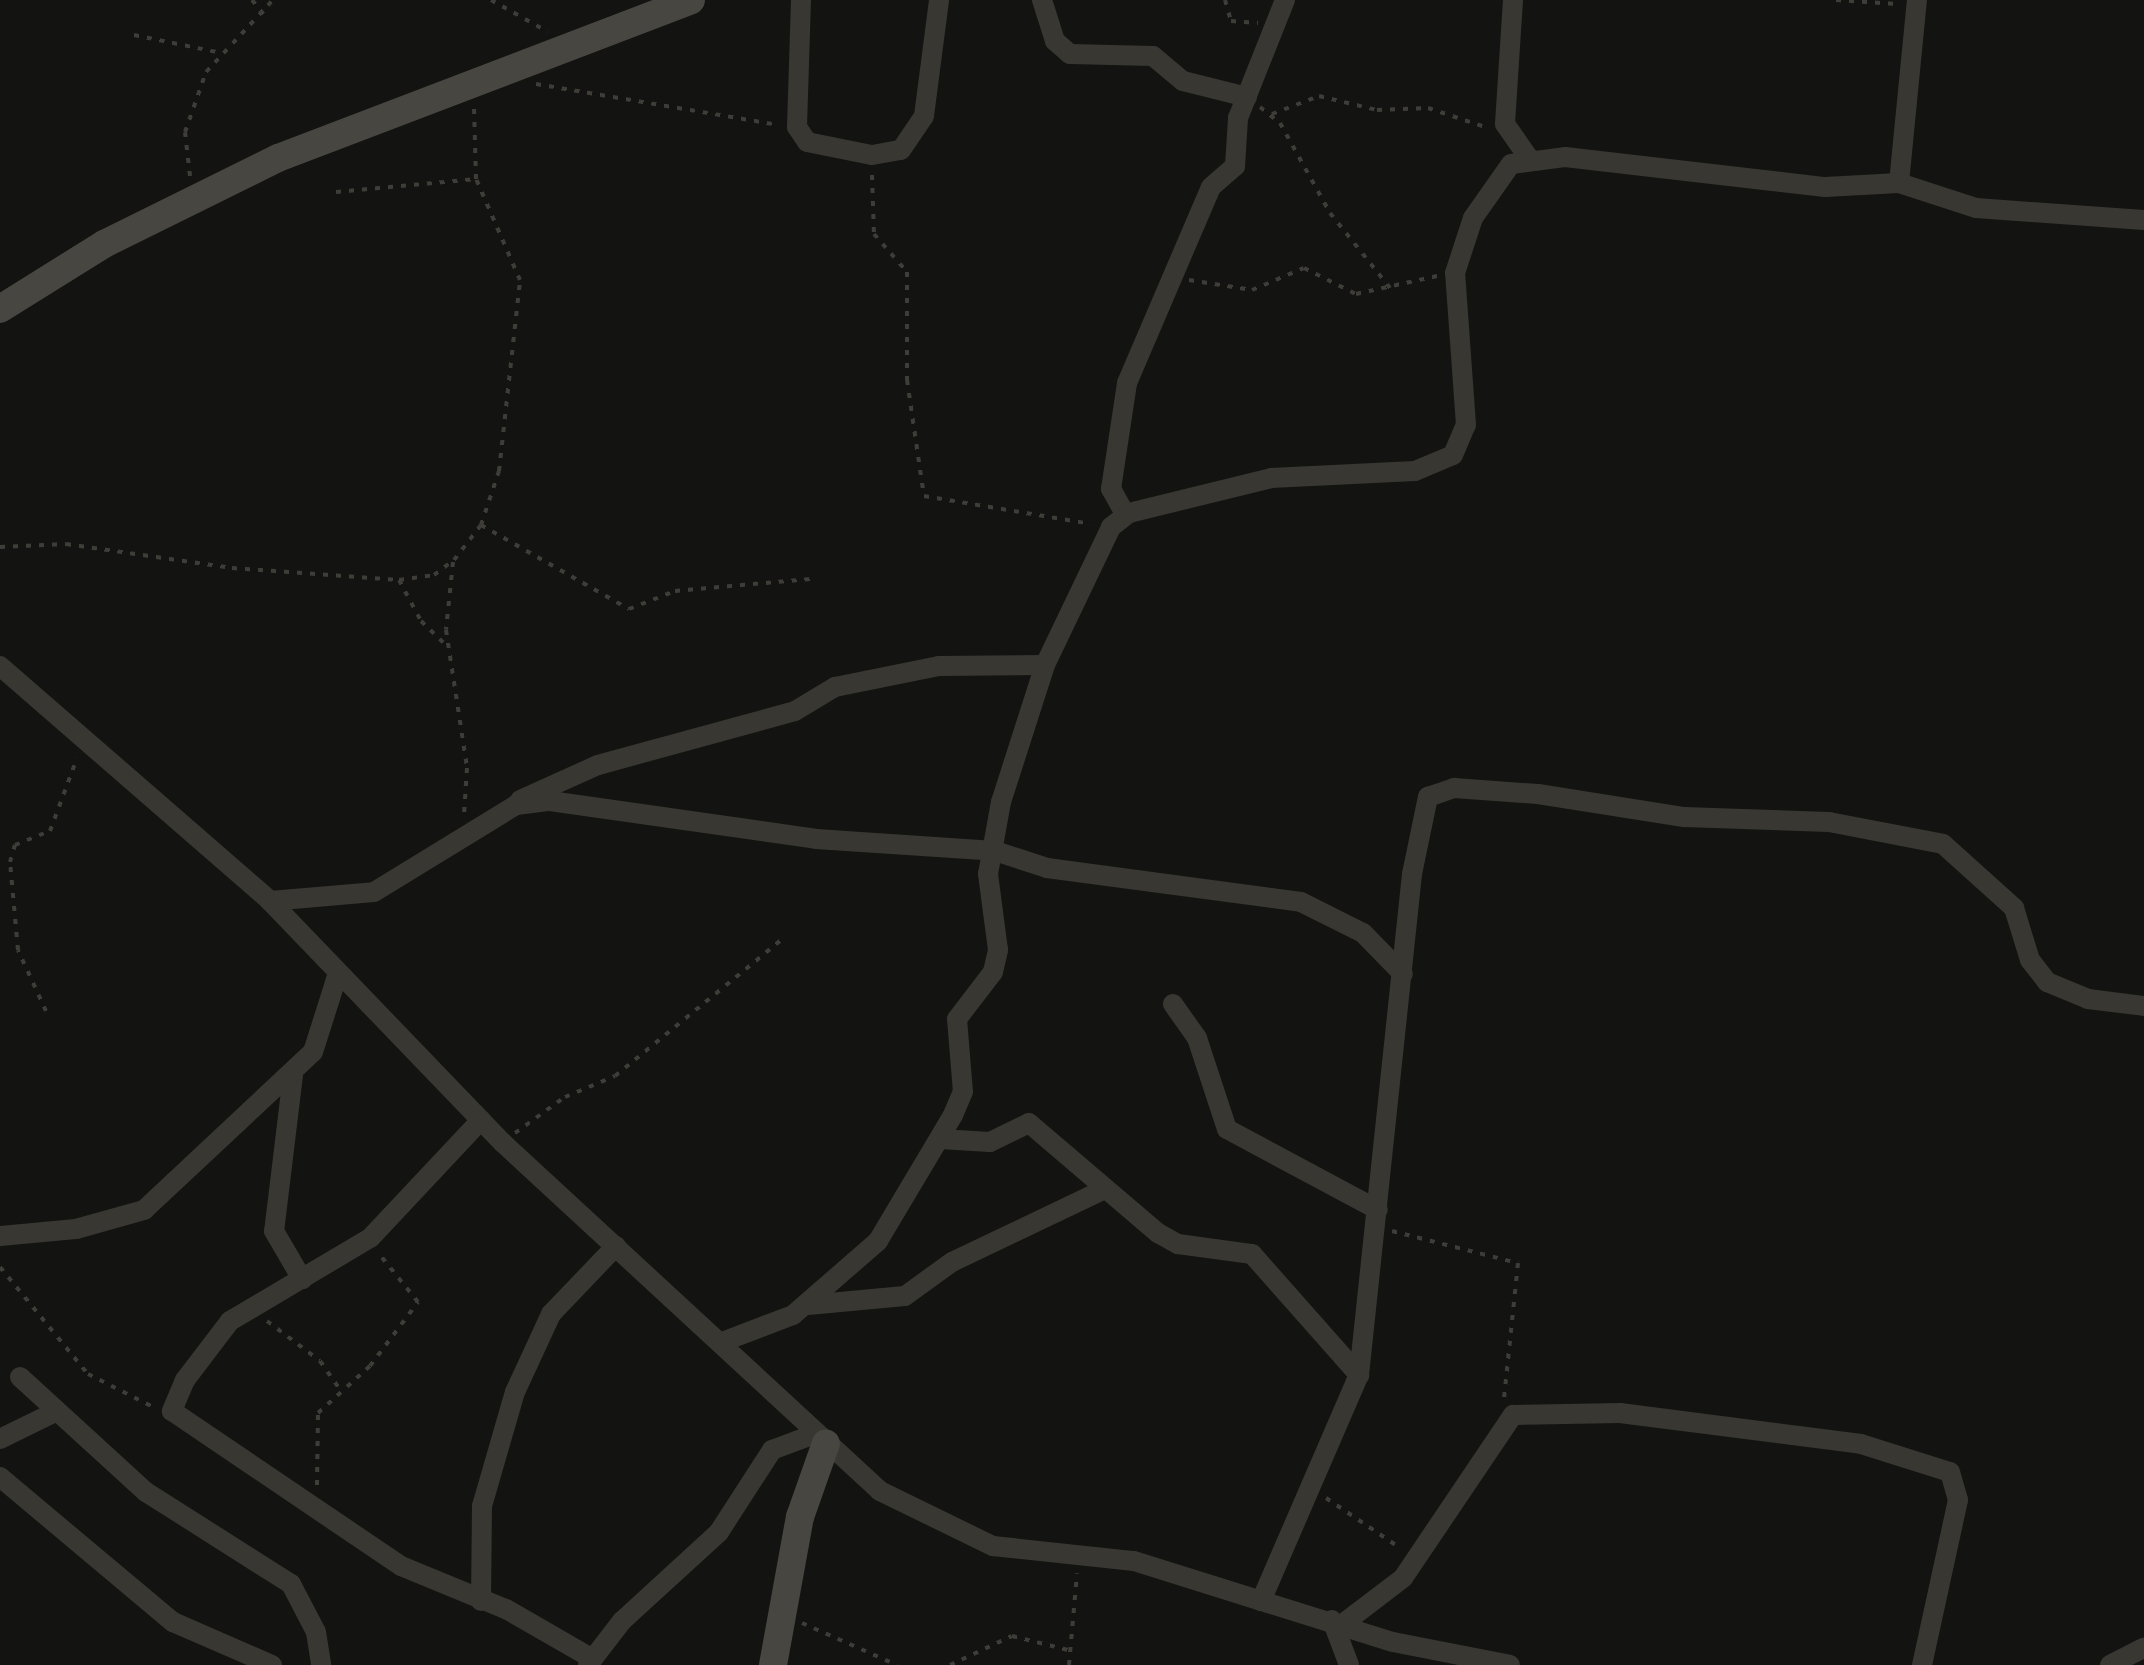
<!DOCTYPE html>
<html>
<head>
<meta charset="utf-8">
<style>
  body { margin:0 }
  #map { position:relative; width:2144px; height:1665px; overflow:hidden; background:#131311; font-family:Ubuntu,sans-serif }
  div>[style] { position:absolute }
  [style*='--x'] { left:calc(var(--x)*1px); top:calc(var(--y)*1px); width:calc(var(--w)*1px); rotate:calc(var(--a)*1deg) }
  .path>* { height:4px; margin-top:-2px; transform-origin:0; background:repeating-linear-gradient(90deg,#3f3d38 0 5px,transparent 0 13px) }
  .street>* { height:20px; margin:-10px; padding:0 10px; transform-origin:10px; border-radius:10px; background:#383732 }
  .secondary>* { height:28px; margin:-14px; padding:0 14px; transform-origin:14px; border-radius:14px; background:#484640 }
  span { translate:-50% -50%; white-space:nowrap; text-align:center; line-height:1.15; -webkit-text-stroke:8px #0e0e0c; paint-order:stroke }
</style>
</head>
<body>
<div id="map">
  <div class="path">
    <i style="--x:252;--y:0;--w:19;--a:51"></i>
    <i style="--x:491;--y:0;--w:65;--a:29.3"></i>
    <i style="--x:1225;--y:0;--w:22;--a:74"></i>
    <i style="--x:1231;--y:21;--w:27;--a:4"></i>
    <i style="--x:1836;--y:0;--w:61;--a:3.8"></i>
    <i style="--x:134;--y:35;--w:85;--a:11.6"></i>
    <i style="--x:536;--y:84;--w:245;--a:9.6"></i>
    <i style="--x:1260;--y:107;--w:26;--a:39"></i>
    <i style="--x:1280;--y:123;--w:103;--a:60.9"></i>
    <i style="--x:1330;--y:213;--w:96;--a:51.3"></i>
    <i style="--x:1272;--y:114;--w:50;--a:-21"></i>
    <i style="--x:1319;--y:96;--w:60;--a:13.6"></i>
    <i style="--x:1377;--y:110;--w:51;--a:-2.2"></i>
    <i style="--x:1428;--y:108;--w:63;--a:18.4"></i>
    <i style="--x:872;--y:175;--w:59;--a:88.1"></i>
    <i style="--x:874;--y:234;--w:50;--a:49"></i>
    <i style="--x:907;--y:272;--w:108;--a:90"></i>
    <i style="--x:907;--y:380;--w:117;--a:81.7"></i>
    <i style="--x:924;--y:496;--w:169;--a:9.5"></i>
    <i style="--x:190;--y:176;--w:44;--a:-96.5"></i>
    <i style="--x:185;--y:132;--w:64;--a:-70.7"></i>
    <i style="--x:206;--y:72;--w:98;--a:-47.1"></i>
    <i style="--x:336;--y:192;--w:141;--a:-5.3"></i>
    <i style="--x:1189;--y:280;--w:64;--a:9"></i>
    <i style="--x:1252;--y:290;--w:56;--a:-22.9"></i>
    <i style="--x:1304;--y:268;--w:58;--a:26.6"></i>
    <i style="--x:1356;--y:294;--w:83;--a:-12.5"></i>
    <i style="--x:481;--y:525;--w:170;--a:29.6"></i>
    <i style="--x:629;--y:609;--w:49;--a:-21.4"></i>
    <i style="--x:675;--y:591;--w:136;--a:-5.1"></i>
    <i style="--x:0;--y:547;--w:66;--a:-2.6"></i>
    <i style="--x:66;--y:544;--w:168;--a:8.2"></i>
    <i style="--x:232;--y:568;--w:167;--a:4.1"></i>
    <i style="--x:399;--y:580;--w:35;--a:-8"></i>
    <i style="--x:434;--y:575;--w:25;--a:-37"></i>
    <i style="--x:454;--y:560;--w:44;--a:-52.4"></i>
    <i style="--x:481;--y:525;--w:57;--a:-71.6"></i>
    <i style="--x:499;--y:471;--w:192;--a:-83.7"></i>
    <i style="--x:520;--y:280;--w:110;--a:-113.5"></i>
    <i style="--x:476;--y:179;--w:73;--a:-91.6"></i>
    <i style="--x:453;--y:562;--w:68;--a:95.9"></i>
    <i style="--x:446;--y:630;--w:140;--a:81.3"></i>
    <i style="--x:467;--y:768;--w:47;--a:93.7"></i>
    <i style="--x:399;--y:580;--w:47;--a:61.8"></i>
    <i style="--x:421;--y:621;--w:39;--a:44"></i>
    <i style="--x:46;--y:1011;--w:67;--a:-114.7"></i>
    <i style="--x:18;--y:950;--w:88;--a:-95.2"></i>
    <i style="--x:10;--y:862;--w:18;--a:-74"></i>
    <i style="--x:15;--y:845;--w:38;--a:-22"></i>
    <i style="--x:50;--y:831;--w:78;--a:-69.7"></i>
    <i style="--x:515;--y:1133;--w:62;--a:-35.8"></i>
    <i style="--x:565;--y:1097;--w:54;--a:-22.8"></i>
    <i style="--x:615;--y:1076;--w:220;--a:-39.3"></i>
    <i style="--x:1392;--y:1231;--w:130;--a:14.3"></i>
    <i style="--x:1518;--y:1263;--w:136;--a:95.9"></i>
    <i style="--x:0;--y:1267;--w:139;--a:50.6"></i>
    <i style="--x:88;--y:1374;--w:73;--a:26.9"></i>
    <i style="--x:267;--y:1321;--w:66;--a:37"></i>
    <i style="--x:320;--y:1361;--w:39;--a:55"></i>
    <i style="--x:317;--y:1485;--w:72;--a:-89.2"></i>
    <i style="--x:318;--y:1413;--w:70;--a:-42.1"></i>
    <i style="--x:370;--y:1366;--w:80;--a:-53.1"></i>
    <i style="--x:418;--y:1302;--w:60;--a:-129"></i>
    <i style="--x:1326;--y:1498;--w:89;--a:34"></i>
    <i style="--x:802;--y:1623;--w:104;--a:23.9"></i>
    <i style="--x:950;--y:1665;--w:68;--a:-25.1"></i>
    <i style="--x:1012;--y:1636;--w:62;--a:14"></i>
    <i style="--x:1069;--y:1665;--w:92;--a:-85"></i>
  </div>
  <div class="street">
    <i style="--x:801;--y:0;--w:127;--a:91.8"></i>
    <i style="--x:797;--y:127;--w:18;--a:56"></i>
    <i style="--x:807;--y:142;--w:66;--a:11.3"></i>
    <i style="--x:872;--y:155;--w:29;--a:-10"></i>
    <i style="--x:901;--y:150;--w:41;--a:-55.9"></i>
    <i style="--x:924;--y:116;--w:117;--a:-82.6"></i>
    <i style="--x:1042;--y:0;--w:43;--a:72.4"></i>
    <i style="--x:1055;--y:41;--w:20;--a:41"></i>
    <i style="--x:1070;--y:54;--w:83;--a:1.4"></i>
    <i style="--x:1153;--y:56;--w:39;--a:40"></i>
    <i style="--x:1183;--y:81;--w:66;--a:14"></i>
    <i style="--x:1513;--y:0;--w:124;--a:93.7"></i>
    <i style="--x:1505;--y:124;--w:40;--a:55.1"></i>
    <i style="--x:1899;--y:183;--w:184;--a:-84.4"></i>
    <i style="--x:1125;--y:514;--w:29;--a:-119"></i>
    <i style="--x:1111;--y:489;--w:107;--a:-81.4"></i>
    <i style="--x:1127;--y:383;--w:213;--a:-66.8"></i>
    <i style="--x:1211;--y:187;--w:32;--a:-41"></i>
    <i style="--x:1235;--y:166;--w:48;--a:-86.4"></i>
    <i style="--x:1238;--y:118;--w:127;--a:-68.3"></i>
    <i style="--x:0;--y:666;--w:358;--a:41"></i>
    <i style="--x:270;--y:901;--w:336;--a:46.1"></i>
    <i style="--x:503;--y:1143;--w:513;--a:42.71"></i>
    <i style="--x:880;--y:1491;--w:126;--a:26"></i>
    <i style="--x:993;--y:1546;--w:142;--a:6.1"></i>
    <i style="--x:1134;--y:1561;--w:271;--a:17.4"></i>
    <i style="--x:1393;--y:1642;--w:119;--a:11.1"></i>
    <i style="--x:520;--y:800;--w:85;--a:-24.2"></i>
    <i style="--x:598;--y:765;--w:204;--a:-15.3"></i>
    <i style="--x:795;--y:711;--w:47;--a:-31"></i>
    <i style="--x:835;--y:687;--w:106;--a:-11.4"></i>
    <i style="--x:939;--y:666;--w:106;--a:-0.5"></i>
    <i style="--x:270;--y:901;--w:104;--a:-4.9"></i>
    <i style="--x:374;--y:892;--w:167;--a:-31.5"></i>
    <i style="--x:516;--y:805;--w:34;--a:-7"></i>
    <i style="--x:550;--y:801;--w:269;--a:8.1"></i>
    <i style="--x:816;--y:839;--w:179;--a:3.8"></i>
    <i style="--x:995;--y:851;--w:55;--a:18.1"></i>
    <i style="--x:1047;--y:868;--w:256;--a:7.6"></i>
    <i style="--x:1301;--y:902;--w:69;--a:26.6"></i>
    <i style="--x:1363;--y:933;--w:57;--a:45.7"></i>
    <i style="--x:1173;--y:1004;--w:42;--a:54.8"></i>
    <i style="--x:1197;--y:1038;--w:96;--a:71.8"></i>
    <i style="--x:1227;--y:1129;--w:171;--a:28.2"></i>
    <i style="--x:293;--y:1075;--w:157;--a:96.9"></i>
    <i style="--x:274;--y:1231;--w:56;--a:59.7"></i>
    <i style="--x:481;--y:1120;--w:162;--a:133.2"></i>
    <i style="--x:370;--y:1238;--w:163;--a:149.3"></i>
    <i style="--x:230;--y:1321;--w:74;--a:127.3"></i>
    <i style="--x:185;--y:1380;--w:34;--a:113"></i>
    <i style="--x:172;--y:1411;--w:277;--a:34.1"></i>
    <i style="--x:401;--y:1566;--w:113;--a:22.3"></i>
    <i style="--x:506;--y:1609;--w:100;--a:29.9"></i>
    <i style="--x:940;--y:1139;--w:50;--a:3.4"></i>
    <i style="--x:990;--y:1142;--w:43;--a:-26"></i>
    <i style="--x:1029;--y:1123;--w:170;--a:40.5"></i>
    <i style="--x:1158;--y:1233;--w:23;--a:29"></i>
    <i style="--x:1178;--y:1244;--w:75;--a:7.7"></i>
    <i style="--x:1252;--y:1254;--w:162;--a:48.5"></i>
    <i style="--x:0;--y:1236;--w:76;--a:-5.3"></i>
    <i style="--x:76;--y:1229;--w:71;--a:-15.6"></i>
    <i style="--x:144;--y:1210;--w:231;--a:-43.1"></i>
    <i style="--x:313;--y:1052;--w:83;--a:-72.4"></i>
    <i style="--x:808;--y:1305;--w:97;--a:-5.3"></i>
    <i style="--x:905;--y:1296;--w:58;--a:-35.9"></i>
    <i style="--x:952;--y:1262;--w:170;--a:-25.5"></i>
    <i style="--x:722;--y:1342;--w:76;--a:-20.8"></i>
    <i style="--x:793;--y:1315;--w:113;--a:-41"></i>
    <i style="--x:878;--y:1241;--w:147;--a:-59.2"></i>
    <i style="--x:953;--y:1115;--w:25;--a:-67"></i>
    <i style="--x:963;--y:1092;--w:73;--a:-94.7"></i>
    <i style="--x:957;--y:1019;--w:59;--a:-52.5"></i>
    <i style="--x:993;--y:972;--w:23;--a:-77"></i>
    <i style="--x:998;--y:950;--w:77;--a:-97.5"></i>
    <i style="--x:988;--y:874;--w:73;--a:-79.8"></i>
    <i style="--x:1001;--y:802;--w:144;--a:-72.2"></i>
    <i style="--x:1045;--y:665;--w:153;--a:-64.4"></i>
    <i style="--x:1111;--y:527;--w:23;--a:-38"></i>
    <i style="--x:1129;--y:513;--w:146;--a:-13.8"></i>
    <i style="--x:1271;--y:478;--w:144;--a:-2.8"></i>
    <i style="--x:1415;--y:471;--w:41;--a:-22.8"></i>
    <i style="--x:1453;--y:455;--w:33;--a:-67"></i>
    <i style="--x:1466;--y:425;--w:152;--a:-94.1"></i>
    <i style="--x:1455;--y:273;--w:58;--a:-71.9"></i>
    <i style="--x:1473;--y:218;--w:66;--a:-54.9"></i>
    <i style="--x:1511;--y:164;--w:54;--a:-7.4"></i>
    <i style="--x:1565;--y:157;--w:262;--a:6.6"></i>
    <i style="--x:1825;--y:187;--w:74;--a:-3.1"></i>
    <i style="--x:1899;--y:183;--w:81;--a:18"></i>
    <i style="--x:1976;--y:208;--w:168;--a:4.1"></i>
    <i style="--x:20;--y:1377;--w:171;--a:42.4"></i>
    <i style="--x:146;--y:1492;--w:172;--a:32.4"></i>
    <i style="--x:291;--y:1584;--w:54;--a:62.5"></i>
    <i style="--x:316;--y:1632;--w:33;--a:81"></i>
    <i style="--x:0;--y:1439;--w:59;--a:-26.1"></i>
    <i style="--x:0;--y:1477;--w:226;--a:40"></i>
    <i style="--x:173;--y:1622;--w:108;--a:23.5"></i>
    <i style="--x:481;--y:1601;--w:95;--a:-89.4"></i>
    <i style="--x:482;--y:1506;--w:119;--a:-73.9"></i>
    <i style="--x:515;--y:1392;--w:86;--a:-65.2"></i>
    <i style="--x:551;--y:1314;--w:94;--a:-46.3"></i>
    <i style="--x:1261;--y:1601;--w:246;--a:-66.6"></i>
    <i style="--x:1359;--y:1375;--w:504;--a:-83.96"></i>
    <i style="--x:1412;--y:874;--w:79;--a:-78.3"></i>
    <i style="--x:1428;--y:797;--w:28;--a:-19"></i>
    <i style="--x:1454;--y:788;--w:84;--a:4.1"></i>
    <i style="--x:1538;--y:794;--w:148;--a:9"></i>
    <i style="--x:1684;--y:817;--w:145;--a:2"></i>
    <i style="--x:1829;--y:822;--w:116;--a:10.9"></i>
    <i style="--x:1943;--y:844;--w:96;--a:42"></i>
    <i style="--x:2014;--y:908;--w:54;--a:72.9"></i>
    <i style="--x:2030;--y:960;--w:28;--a:52"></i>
    <i style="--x:2047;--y:982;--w:44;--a:22.5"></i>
    <i style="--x:2088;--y:999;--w:56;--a:7.1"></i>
    <i style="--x:1332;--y:1620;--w:48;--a:69.3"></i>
    <i style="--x:1344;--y:1623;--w:74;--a:-37.3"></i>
    <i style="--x:1403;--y:1578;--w:197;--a:-56"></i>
    <i style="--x:1513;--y:1415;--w:107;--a:-1.1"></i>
    <i style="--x:1620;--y:1413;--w:243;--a:7.3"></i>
    <i style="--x:1861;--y:1444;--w:93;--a:17.5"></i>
    <i style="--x:1950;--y:1472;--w:29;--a:74"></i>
    <i style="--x:1958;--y:1500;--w:169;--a:102.3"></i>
    <i style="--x:588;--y:1665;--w:56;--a:-52.3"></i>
    <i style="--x:622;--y:1621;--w:132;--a:-42.5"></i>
    <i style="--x:719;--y:1532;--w:98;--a:-57.1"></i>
    <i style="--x:772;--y:1450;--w:48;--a:-20.7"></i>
    <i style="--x:2110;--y:1665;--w:38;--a:-27"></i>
  </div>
  <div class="secondary">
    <i style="--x:0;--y:309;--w:123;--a:-32"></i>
    <i style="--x:104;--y:244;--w:194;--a:-26.3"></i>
    <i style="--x:278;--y:158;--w:442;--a:-20.9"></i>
    <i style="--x:773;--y:1665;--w:150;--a:-79.7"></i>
    <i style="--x:800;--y:1517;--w:78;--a:-70.6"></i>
  </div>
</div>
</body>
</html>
